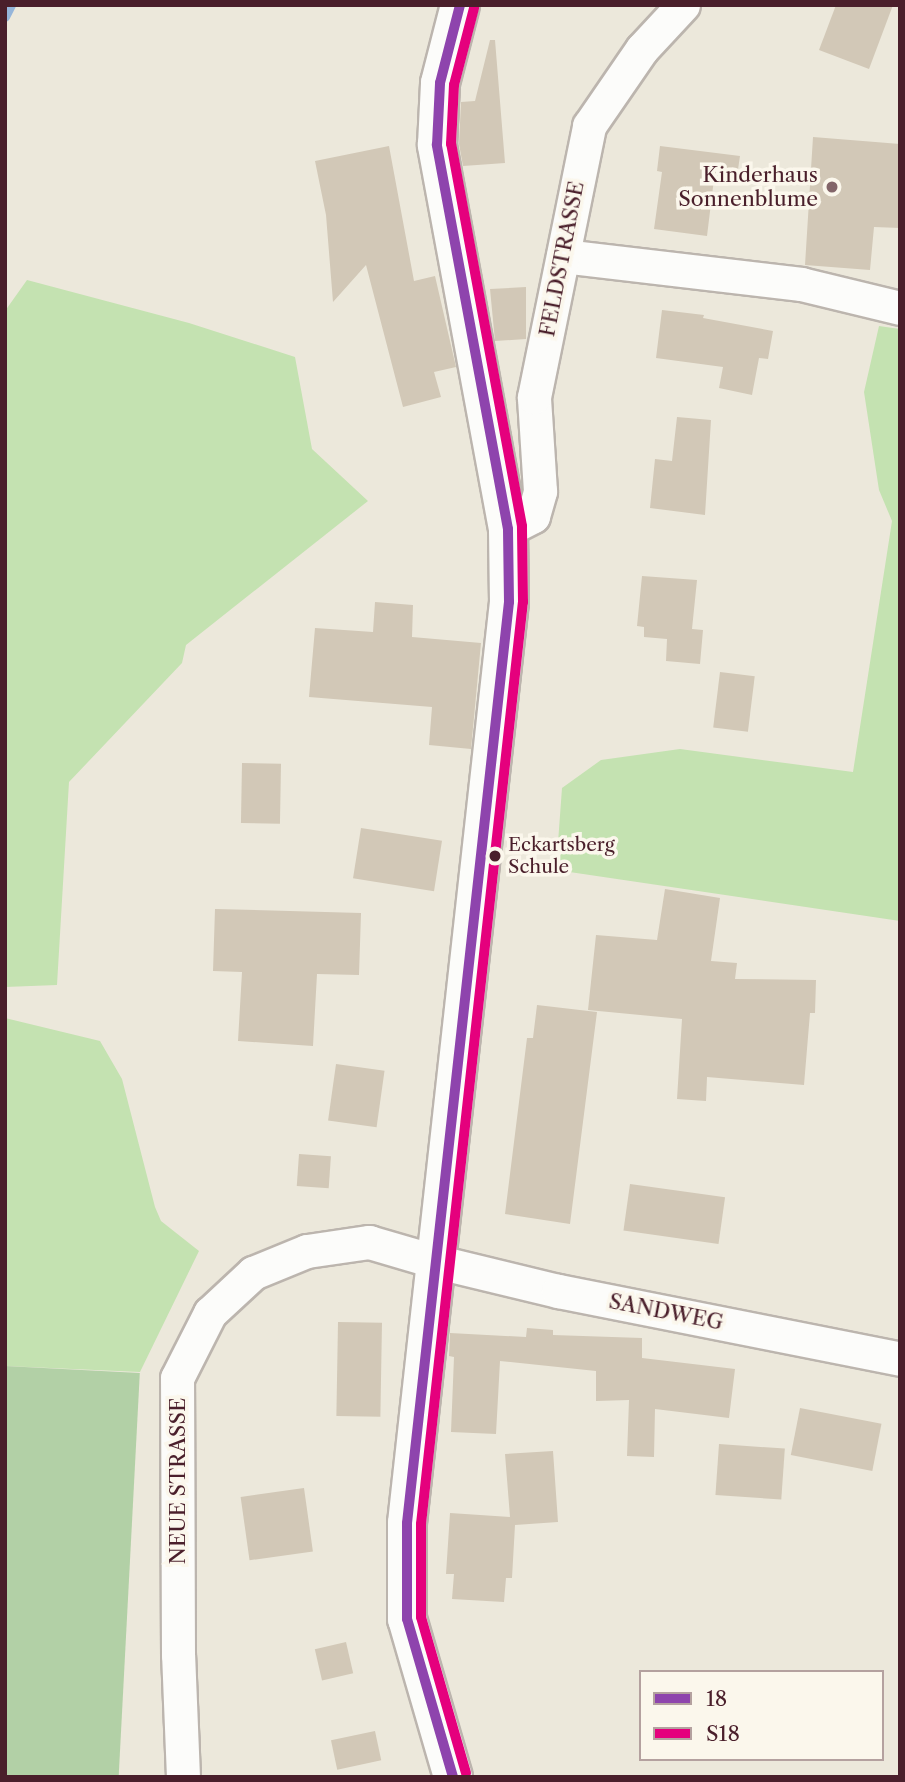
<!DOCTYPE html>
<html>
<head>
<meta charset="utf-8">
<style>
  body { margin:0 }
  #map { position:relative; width:905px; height:1782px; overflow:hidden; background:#ece8db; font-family:"Libre Caslon Text",serif }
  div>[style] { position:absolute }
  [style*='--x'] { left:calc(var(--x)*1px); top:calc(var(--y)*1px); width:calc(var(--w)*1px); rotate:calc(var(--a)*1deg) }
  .green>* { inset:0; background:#c4e2b1 }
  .forest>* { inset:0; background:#b2d0a6; transform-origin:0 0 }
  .stream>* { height:10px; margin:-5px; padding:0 5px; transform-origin:5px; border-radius:5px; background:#95b5da }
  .building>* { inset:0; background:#d2c8b7; transform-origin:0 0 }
  .roads { filter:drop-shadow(2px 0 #bcb5ae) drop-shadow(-2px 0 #bcb5ae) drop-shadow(0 2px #bcb5ae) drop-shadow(0 -2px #bcb5ae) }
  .minor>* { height:33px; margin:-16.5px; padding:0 16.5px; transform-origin:16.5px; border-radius:16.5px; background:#fcfcfa }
  .tertiary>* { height:38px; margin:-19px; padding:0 19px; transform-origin:19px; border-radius:19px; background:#fcfcfa }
  .bus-1>* { height:10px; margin:-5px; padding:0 5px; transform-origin:5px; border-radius:5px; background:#8e44ad }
  .bus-2>* { height:10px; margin:-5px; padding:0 5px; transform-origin:5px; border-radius:5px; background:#e5007d }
  .dots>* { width:19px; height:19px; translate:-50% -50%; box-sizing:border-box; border:4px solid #fbf7ec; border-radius:50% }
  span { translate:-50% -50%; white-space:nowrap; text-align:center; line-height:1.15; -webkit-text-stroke:7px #fbf7ec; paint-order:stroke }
  .bus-label { font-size:19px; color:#4a1f2b }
  .left { translate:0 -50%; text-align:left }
  .poi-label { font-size:21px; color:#4a1f2b }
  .right { translate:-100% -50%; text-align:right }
  .street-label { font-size:21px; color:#4a1f2b }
  .frame { position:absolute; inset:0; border:7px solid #4a1f2b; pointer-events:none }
  .legend { position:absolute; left:639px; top:1670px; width:245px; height:91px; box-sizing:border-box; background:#fbf7ec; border:2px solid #b4a19f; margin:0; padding:9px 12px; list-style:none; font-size:21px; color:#4a1f2b }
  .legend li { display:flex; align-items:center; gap:14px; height:35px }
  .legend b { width:35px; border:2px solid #b4a19f }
</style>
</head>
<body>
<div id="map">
  <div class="green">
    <i style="clip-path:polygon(27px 280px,189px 323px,295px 357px,312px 449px,368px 501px,186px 645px,182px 663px,69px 782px,57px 985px,5px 987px,5px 311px)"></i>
    <i style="clip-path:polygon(879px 326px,900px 329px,900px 921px,556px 870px,562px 788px,601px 760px,680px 749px,853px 772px,892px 521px,879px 490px,864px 392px)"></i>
    <i style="clip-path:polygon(5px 1018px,100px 1041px,122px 1079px,155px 1207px,161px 1221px,199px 1251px,140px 1372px,5px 1366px)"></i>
  </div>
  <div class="forest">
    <i style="left:5px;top:1366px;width:135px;height:411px;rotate:3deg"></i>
  </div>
  <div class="stream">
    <i style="--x:5;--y:17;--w:13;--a:-63"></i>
  </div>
  <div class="building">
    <i style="clip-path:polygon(836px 5px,893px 5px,869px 69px,819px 50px)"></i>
    <i style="clip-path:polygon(490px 40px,495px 40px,505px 163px,463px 166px,459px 144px,461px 102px,475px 101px)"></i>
    <i style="clip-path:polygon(813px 137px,900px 144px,900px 228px,874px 227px,870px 270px,805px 265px)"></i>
    <i style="clip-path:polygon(389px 146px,414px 281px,435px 276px,456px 367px,434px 372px,441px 397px,403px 407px,366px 265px,333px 302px,326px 215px,315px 161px)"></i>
    <i style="clip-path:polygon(660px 146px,740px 156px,736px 183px,714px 179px,707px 236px,654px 229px,662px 172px,657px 171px)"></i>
    <i style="clip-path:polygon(526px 287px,526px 339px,495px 341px,490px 289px)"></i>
    <i style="clip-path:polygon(662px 310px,704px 315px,703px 318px,773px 331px,768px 359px,759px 358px,752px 395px,719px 388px,723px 367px,656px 358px)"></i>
    <i style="clip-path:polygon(677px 417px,711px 420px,705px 515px,650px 508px,655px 459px,672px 461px)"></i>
    <i style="clip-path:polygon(642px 576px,697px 580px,692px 629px,703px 630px,700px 664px,666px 661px,667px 639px,644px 637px,644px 627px,637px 626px)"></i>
    <i style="clip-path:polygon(375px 602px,413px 605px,412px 637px,481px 643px,471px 749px,429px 745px,432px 707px,309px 697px,315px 628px,373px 632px)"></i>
    <i style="left:720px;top:672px;width:35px;height:56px;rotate:7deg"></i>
    <i style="left:242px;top:763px;width:39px;height:60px;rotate:1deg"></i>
    <i style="left:361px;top:828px;width:82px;height:51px;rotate:9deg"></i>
    <i style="clip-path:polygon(665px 889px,720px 898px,711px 961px,737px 963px,735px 979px,816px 980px,815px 1013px,810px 1013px,804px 1085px,707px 1077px,706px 1101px,677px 1099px,682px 1019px,588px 1010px,596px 935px,657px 940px)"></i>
    <i style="clip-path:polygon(215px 909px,361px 913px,359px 975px,317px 974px,313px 1046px,238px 1041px,242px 972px,213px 971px)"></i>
    <i style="clip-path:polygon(537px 1005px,597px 1012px,570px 1224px,505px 1214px,527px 1038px,533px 1038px)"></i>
    <i style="left:336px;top:1064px;width:49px;height:57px;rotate:8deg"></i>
    <i style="left:299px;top:1154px;width:32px;height:32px;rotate:4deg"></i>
    <i style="left:630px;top:1184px;width:96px;height:47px;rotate:8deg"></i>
    <i style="left:338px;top:1322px;width:44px;height:94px;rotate:1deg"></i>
    <i style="clip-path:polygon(527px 1328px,553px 1330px,553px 1335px,642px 1338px,642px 1358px,735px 1369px,729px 1418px,655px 1409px,654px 1457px,627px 1456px,629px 1400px,596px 1401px,596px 1371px,500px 1361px,496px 1434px,451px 1432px,454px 1357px,449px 1356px,450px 1333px,526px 1337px)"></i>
    <i style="left:800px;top:1408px;width:83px;height:48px;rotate:11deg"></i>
    <i style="left:719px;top:1444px;width:66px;height:51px;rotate:4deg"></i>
    <i style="clip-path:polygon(553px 1451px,558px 1522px,515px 1525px,512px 1578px,506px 1578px,504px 1602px,452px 1599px,454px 1574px,446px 1574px,450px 1513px,510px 1517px,505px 1454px)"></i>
    <i style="left:304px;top:1488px;width:64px;height:64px;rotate:82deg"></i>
    <i style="left:346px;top:1642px;width:32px;height:32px;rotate:77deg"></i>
    <i style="left:375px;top:1731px;width:30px;height:45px;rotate:78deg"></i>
  </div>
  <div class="roads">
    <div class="minor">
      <i style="--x:563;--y:256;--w:240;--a:6.7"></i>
      <i style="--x:801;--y:284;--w:102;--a:13.6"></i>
      <i style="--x:508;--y:529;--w:28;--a:-27"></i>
      <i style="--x:533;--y:516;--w:26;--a:-74"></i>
      <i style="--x:540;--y:491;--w:94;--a:-93.7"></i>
      <i style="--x:534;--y:397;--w:277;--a:-78.5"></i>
      <i style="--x:589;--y:126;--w:93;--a:-55.5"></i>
      <i style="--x:642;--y:49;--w:60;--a:-47"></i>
      <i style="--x:183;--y:1777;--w:122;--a:-92.3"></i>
      <i style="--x:178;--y:1655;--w:277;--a:-90.2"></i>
      <i style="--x:177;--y:1378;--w:73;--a:-63.1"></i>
      <i style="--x:210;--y:1313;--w:59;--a:-42.9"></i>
      <i style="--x:253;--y:1273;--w:58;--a:-22.2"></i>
      <i style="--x:307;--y:1251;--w:63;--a:-8.3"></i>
      <i style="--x:369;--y:1242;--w:68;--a:16.3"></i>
      <i style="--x:434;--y:1261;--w:128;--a:13.6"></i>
      <i style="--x:558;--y:1291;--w:349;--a:11.2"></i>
    </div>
    <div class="tertiary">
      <i style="--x:453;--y:1777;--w:165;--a:-106.2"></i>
      <i style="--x:407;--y:1619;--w:96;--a:-90"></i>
      <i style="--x:407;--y:1523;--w:927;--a:-83.68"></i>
      <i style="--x:509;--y:602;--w:73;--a:-90.8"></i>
      <i style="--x:508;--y:529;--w:391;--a:-100.5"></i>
      <i style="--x:437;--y:145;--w:62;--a:-87.2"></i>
      <i style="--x:440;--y:83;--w:81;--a:-75.6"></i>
    </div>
  </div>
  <div class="bus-1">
    <i style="--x:453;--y:1777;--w:165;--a:-106.2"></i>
    <i style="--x:407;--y:1619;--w:96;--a:-90"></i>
    <i style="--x:407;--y:1523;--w:927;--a:-83.68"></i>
    <i style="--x:509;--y:602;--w:73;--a:-90.8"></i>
    <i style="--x:508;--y:529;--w:391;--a:-100.5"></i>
    <i style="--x:437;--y:145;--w:62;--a:-87.2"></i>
    <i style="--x:440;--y:83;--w:81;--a:-75.6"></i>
  </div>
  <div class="bus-2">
    <i style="--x:466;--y:1773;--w:162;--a:-106.1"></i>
    <i style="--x:421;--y:1617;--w:93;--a:-90"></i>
    <i style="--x:421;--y:1524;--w:928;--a:-83.69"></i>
    <i style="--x:523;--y:602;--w:76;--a:-90.8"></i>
    <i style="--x:522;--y:526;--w:389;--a:-100.5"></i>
    <i style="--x:451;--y:144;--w:59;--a:-87.1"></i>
    <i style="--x:454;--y:85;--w:80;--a:-75.4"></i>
  </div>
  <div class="dots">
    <i style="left:832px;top:187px;background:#836569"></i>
    <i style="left:495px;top:856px;background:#4a1f2b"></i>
  </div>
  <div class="bus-label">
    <span class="left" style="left:508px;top:856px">Eckartsberg<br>Schule</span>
  </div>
  <div class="poi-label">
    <span class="right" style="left:818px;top:187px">Kinderhaus<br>Sonnenblume</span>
  </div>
  <div class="street-label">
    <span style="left:562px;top:259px;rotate:-79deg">FELDSTRASSE</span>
    <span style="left:666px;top:1312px;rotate:11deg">SANDWEG</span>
    <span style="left:178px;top:1481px;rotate:-90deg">NEUE STRASSE</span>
  </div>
  <div class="frame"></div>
  <ul class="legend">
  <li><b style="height:9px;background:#8e44ad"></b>18</li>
  <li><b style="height:9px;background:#e5007d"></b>S18</li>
  </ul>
</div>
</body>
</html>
